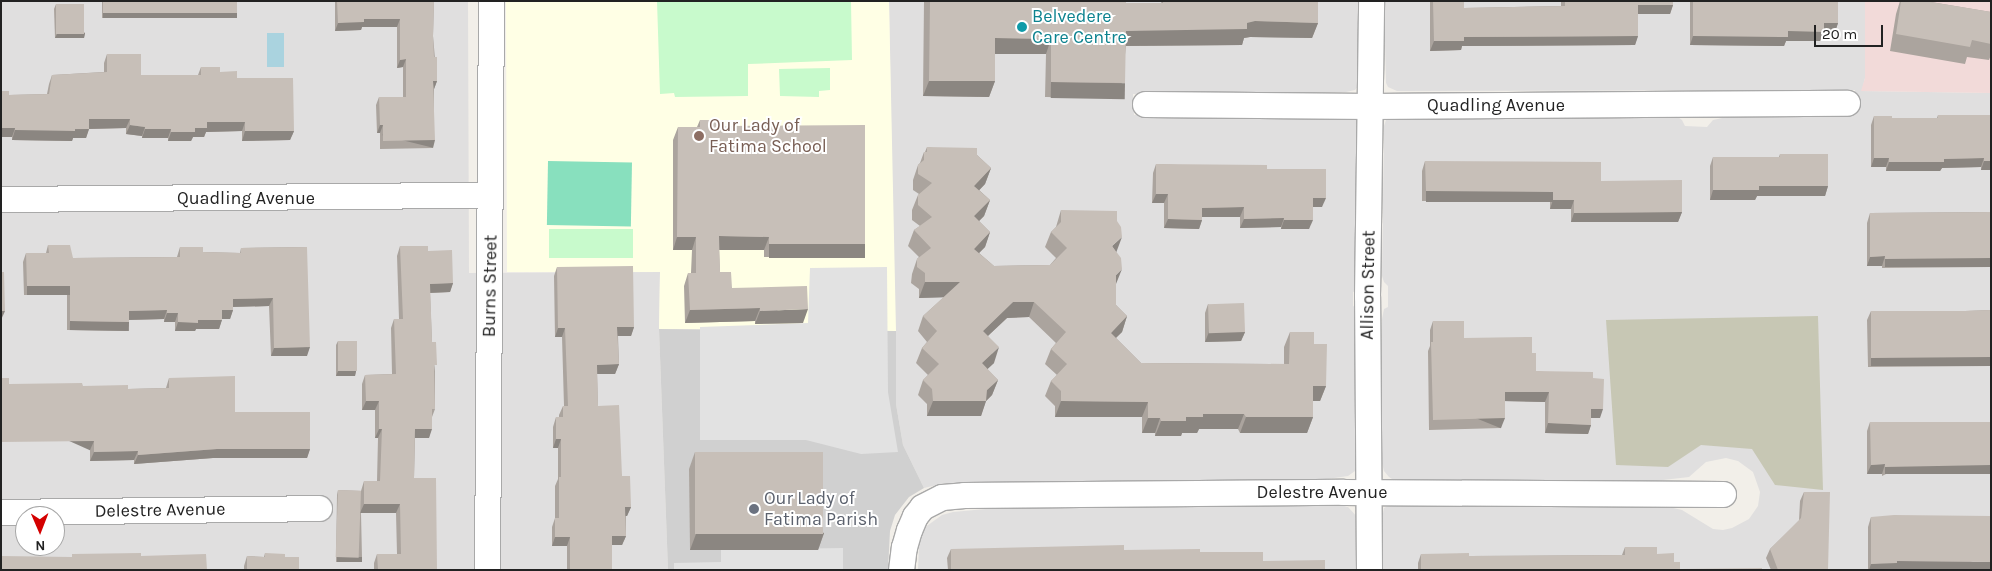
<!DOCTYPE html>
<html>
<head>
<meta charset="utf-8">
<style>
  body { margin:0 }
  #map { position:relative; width:1992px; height:571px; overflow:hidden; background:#f2efe9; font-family:Karla,sans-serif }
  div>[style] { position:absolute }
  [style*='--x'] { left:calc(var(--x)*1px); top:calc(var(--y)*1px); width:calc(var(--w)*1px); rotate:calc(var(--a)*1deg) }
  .residential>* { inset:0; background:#e0dfdf }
  .commercial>* { inset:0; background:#f2dad9 }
  .education>* { inset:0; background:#ffffe5 }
  .religious>* { inset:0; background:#d0d0d0 }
  .construction>* { inset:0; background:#c7c7b4 }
  .park>* { inset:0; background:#c8facc; transform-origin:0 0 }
  .pitch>* { inset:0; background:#88e0be; transform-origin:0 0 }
  .parking>* { inset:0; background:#e2e2e2 }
  .water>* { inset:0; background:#aad3df; transform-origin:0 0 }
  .roads { filter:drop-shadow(1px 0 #a9a9a9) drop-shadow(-1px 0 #a9a9a9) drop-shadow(0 1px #a9a9a9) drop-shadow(0 -1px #a9a9a9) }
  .minor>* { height:25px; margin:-12.5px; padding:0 12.5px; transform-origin:12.5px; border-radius:12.5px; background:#fff }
  .wall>* { inset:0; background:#aba49e }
  .shaded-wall>* { inset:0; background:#8b8681; transform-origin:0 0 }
  .building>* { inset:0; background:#c7bfb8; transform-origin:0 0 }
  .dots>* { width:14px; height:14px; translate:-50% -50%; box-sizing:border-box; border:2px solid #fff; border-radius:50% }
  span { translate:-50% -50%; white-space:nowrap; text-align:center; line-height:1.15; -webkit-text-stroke:4px #fff; paint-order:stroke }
  .culture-label { font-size:18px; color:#0d838f }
  .left { translate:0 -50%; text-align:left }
  .street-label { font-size:18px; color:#222 }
  .education-label { font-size:18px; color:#785e54 }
  .worship-label { font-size:18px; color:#5b616d }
  .frame { position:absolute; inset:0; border:2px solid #222; pointer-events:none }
  .north { position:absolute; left:15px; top:506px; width:50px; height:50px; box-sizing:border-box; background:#fff; border:1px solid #a7a7a7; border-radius:50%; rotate:179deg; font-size:14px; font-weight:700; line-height:20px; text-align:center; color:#222 }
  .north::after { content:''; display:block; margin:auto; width:18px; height:22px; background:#d40000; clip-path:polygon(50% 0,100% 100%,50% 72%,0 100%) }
  .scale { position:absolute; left:1814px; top:25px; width:69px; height:22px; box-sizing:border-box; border:2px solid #222; border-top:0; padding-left:6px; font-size:15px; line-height:18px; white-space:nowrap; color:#222; -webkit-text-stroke:4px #fff; paint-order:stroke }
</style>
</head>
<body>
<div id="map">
  <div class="residential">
    <i style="clip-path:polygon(evenodd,1px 1px,468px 1px,469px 273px,660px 272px,659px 329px,668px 570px,1px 570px,1px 1px,25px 516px,55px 516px,55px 546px,25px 546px,25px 516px)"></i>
    <i style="clip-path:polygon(889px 1px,1362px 1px,1360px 84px,1355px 90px,1346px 92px,1133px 94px,1134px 115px,1345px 114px,1359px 120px,1356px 291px,1353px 292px,1353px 306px,1357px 308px,1359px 463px,1355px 471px,1348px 476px,1320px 480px,945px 483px,924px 488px,903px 445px,896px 404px)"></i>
    <i style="clip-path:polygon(1384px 1px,1865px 1px,1865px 78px,1862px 91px,1991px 93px,1991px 570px,1383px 570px,1383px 513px,1384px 508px,1390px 505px,1503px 503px,1605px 507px,1669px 507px,1682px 510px,1713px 529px,1723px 530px,1732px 528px,1749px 519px,1758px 506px,1760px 492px,1753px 472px,1738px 461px,1726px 458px,1706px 462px,1689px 477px,1637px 483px,1395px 481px,1389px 477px,1384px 471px,1381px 459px,1382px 319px,1384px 309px,1388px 307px,1388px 286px,1384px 282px,1382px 276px,1384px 126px,1387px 117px,1672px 113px,1682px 120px,1685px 126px,1707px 127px,1713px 120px,1727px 117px,1845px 117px,1854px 108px,1855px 90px,1397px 91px,1388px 87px,1386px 83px)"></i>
    <i style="clip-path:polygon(1336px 504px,1348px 507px,1360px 520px,1361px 570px,918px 570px,919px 546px,924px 528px,942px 515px,953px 512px,996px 508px)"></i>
  </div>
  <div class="commercial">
    <i style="clip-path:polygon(1865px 1px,1991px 1px,1991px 93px,1861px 91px,1865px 78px)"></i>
  </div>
  <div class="education">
    <i style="clip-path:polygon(506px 1px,889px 1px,896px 331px,659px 329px,660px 272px,507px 272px)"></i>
  </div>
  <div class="religious">
    <i style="clip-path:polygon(659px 329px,896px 331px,896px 404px,903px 445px,924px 488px,909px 497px,895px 515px,890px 531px,888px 570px,668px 570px)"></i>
  </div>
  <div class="construction">
    <i style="clip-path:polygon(1818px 316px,1823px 490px,1775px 485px,1752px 449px,1701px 445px,1668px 467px,1616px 465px,1606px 320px)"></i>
  </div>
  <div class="park">
    <i style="clip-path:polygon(657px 1px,851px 1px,852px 60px,748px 64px,748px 96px,675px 97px,674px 93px,660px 94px)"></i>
    <i style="clip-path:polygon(830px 68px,830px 90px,819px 91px,819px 97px,780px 96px,779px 69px)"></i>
    <i style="left:549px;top:229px;width:84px;height:29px"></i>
  </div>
  <div class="pitch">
    <i style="left:548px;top:161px;width:84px;height:64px;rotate:1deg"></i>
  </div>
  <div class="parking">
    <i style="clip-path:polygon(887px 267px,888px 392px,898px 452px,861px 454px,806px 440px,700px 440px,700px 327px,808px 323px,810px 268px)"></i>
    <i style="clip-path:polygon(843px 548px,843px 570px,674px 570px,674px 563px,721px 562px,721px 550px)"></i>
  </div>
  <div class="water">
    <i style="left:267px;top:33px;width:17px;height:34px"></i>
  </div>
  <div class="roads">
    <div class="minor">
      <i style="--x:1145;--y:104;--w:225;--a:0.5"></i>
      <i style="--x:1370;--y:106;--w:477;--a:-0.4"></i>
      <i style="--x:1;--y:199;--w:489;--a:-0.5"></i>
      <i style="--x:1;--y:512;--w:318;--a:-0.7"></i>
      <i style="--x:487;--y:570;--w:569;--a:-89.6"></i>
      <i style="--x:901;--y:570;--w:23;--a:-83"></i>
      <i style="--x:904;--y:547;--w:18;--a:-74"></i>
      <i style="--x:909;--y:530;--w:15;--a:-67"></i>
      <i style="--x:915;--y:516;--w:11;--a:-52"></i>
      <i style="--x:922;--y:507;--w:22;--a:-27"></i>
      <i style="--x:942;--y:497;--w:22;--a:-5"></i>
      <i style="--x:964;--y:495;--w:379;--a:-0.5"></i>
      <i style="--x:1343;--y:492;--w:380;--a:0.3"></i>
      <i style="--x:1369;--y:570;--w:274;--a:-90.4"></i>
      <i style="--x:1367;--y:296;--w:295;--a:-89.2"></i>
    </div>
  </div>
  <div class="wall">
    <i style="clip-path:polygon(102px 1px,237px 1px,237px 13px,235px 18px,102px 18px)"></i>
    <i style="clip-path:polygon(335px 1px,434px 1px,433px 36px,437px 81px,434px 89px,433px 148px,380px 149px,380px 133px,377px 133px,376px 105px,379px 97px,403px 97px,403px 67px,397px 68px,397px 27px,362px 27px,361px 30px,335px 31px)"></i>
    <i style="clip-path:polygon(924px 1px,1126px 1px,1126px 3px,1161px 3px,1162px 1px,1318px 1px,1318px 23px,1312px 38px,1250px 37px,1244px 38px,1242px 45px,1126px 46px,1120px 98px,1045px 97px,1046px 54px,995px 54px,995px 81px,989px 97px,923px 96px)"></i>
    <i style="clip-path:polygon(1430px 1px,1464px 1px,1464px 8px,1561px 6px,1561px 1px,1673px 1px,1673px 5px,1670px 14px,1638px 14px,1638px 36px,1635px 45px,1462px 46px,1461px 50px,1430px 51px)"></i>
    <i style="clip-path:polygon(1690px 1px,1838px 1px,1838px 23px,1835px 32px,1824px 32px,1820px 41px,1786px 41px,1784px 46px,1690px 45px)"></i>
    <i style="clip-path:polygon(1900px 1px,1925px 1px,1991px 12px,1991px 55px,1989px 60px,1967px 57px,1965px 64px,1890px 51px,1896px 14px)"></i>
    <i style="clip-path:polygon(56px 4px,85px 33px,84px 38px,55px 38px,54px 9px)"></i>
    <i style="clip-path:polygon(107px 54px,141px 75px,198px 75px,201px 67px,220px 72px,237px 78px,294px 131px,290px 140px,242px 141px,242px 131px,206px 132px,204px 137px,193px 137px,191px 141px,168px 141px,168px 138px,142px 138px,142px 136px,126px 134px,126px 128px,89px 129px,86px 138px,73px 138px,72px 141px,12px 140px,12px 137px,1px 137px,1px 91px,9px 95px,47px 94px,49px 84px,52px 75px,104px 72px,104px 63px)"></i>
    <i style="clip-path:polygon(1938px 115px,1991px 115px,1991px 170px,1981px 170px,1981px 167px,1942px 168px,1940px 171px,1886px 171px,1886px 167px,1871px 167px,1871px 125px,1874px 116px,1892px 118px,1937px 118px)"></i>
    <i style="clip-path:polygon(700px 120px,718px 126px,860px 257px,764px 257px,764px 250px,719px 250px,720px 272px,732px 288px,803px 323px,755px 324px,755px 321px,685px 323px,684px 286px,688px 273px,691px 273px,692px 250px,673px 250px,673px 140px,678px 127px,697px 127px)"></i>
    <i style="clip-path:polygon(927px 147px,977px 155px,991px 168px,985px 184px,979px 190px,990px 200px,984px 216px,979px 221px,990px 232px,985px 247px,979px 253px,994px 266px,1050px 265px,1056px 258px,1045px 247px,1051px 232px,1056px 227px,1061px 210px,1116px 252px,1116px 305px,1127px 316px,1122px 332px,1116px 338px,1141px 363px,1284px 364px,1284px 347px,1290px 332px,1314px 344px,1326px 386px,1320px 401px,1313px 401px,1313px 417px,1307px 433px,1240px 433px,1238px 429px,1199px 429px,1197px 433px,1182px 433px,1181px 436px,1155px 436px,1155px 433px,1142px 433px,1142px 417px,1055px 417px,1055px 406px,1045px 396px,1051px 381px,1057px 375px,1045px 364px,1051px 349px,1056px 343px,1029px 317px,1007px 318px,988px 336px,994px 363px,987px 369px,998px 380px,992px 395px,986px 401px,981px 416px,927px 416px,927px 404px,918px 395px,923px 380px,928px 375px,916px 363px,922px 348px,927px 342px,918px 331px,923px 316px,944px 297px,919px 298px,919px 289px,911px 283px,912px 274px,917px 259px,919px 257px,908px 246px,914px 230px,920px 226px,912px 220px,912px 210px,918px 195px,919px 194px,913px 190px,913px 180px,918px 165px,920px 163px,924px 152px,925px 152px)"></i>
    <i style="clip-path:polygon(1780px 154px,1828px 186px,1825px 196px,1757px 196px,1755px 200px,1710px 200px,1710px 166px,1713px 157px,1779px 157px)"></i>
    <i style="clip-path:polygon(1425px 161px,1601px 181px,1682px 212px,1678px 222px,1571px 222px,1571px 209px,1550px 209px,1550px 202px,1422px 201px,1422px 171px)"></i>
    <i style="clip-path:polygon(1156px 164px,1267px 169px,1322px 207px,1313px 207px,1309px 229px,1281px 229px,1281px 227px,1240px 228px,1240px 217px,1202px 217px,1202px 220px,1199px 229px,1164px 228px,1164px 203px,1152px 203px,1153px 173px)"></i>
    <i style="clip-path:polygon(1991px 212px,1991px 267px,1882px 268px,1882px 266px,1867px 266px,1867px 223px,1870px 213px)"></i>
    <i style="clip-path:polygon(48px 245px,73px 258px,177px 257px,180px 247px,203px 252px,240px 253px,241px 248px,307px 247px,307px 356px,271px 356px,269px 306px,233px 307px,233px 310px,230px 319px,222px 319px,219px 329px,196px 329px,195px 331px,175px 331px,175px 322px,164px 322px,164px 319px,129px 320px,126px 331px,67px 330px,67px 295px,24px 295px,23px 262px,26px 253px,46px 253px)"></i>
    <i style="clip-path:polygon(400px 246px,428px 251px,453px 283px,450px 292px,430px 293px,432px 342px,435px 371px,435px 409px,432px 417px,429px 438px,415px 438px,414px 478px,437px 570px,374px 570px,374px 563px,377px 554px,397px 554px,396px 513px,361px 513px,362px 557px,360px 562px,336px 562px,337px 495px,338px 490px,361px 491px,364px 481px,377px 481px,378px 438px,375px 438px,375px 410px,362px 410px,362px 384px,365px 375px,392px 374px,391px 328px,394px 319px,399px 319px,397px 256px)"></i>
    <i style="clip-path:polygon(557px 267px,634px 327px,631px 336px,618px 336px,619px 364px,615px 374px,597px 374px,598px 406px,622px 476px,631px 507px,627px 516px,626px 516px,626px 536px,622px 545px,612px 545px,612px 570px,567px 570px,567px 546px,552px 546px,552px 527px,555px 518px,555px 486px,558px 479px,558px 448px,553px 448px,553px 427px,556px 417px,559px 417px,559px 415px,563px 406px,564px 406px,562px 337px,555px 337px,554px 276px)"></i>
    <i style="clip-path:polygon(1208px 304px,1245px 332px,1241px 341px,1205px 342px,1205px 313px)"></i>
    <i style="clip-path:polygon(1991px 310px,1991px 366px,1868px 367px,1867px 320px,1871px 311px,1965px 311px)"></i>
    <i style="clip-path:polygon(1433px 321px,1464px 338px,1532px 353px,1536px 371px,1593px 378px,1600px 418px,1591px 418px,1591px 425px,1588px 434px,1545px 433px,1545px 402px,1505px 401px,1501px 428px,1429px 430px,1428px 351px,1430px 346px,1430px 330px)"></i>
    <i style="clip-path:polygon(338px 341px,356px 371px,355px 376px,336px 376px,336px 345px)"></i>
    <i style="clip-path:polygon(169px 378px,235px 412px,310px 449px,307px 458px,213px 458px,134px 464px,134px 460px,90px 461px,90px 450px,9px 384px,83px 386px,128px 389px,166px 388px)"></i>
    <i style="clip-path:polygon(1870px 422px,1991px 422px,1882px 476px,1882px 474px,1867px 474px,1867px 431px)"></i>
    <i style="clip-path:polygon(695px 452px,824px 533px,818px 550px,690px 550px,689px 469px)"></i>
    <i style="clip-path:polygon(1804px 492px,1828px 570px,1771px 570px,1766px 558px,1770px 549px,1799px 521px,1800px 501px)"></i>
    <i style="clip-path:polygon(1871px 517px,1991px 570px,1868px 570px,1868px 527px)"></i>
    <i style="clip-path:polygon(1625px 547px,1657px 554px,1674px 562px,1680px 569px,1762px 570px,1418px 570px,1418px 563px,1421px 554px,1469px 556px,1622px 555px)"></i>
    <i style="clip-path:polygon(951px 549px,1124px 550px,1200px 552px,1325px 570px,948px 570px,947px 558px)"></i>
    <i style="clip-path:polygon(265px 553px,299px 570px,244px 570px,244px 566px,247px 556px,264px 557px)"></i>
  </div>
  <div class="shaded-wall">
    <i style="clip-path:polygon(1638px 5px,1673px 5px,1670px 14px,1635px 14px)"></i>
    <i style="left:103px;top:13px;width:134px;height:5px"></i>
    <i style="clip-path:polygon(364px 19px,400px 19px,397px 27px,362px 27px,361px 30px,335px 31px,338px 23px)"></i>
    <i style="clip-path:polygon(1255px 21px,1318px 23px,1312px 38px,1250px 37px,1244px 38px,1242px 45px,1121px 46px,1126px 31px)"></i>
    <i style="clip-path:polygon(1824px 23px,1838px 23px,1835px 32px,1824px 32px,1820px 41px,1786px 41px,1784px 46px,1690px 45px,1693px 36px,1788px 31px)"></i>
    <i style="clip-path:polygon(85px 33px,84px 38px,55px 38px,57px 34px)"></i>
    <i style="clip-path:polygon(1638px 36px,1635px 45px,1462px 46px,1461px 50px,1430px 51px,1434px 41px,1464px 37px)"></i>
    <i style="clip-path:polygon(995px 38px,1051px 39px,1046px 54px,990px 54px)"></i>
    <i style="clip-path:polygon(406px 59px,403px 67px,397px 68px,400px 60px)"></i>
    <i style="clip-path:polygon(433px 81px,437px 81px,434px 89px)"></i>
    <i style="clip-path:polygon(929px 81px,995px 81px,989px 97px,923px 96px)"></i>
    <i style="left:1051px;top:82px;width:74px;height:16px;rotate:1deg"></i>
    <i style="clip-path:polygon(89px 119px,130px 119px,126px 128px,86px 129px)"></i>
    <i style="clip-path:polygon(207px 122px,245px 122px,242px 131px,206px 132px,204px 137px,193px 137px,191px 141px,168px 141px,171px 132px,195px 128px)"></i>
    <i style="clip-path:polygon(130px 125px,145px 127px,142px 136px,126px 134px)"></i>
    <i style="clip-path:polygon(380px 125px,383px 125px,380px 133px,377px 133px)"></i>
    <i style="clip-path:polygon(1px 128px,15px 128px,12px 137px,1px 137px)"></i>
    <i style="clip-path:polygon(89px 129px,86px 138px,73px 138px,72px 141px,12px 140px,15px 130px)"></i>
    <i style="clip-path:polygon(145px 129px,171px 129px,168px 138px,142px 138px)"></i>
    <i style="clip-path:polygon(245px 131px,294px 131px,290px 140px,242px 141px)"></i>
    <i style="left:435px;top:140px;width:8px;height:52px;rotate:104deg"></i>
    <i style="clip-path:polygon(1874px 158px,1889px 158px,1886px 167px,1871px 167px)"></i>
    <i style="clip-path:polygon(1984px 158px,1981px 167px,1942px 168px,1940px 171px,1886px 171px,1889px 162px,1944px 159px)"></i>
    <i style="clip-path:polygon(1984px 161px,1991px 161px,1991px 170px,1981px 170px)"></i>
    <i style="clip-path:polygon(991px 168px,985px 184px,969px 201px,974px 186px)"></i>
    <i style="clip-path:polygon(1759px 186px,1828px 186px,1825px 196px,1757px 196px,1755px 200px,1710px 200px,1713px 190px)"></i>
    <i style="left:1426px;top:191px;width:127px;height:11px"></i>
    <i style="clip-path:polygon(1156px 194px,1168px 194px,1164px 203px,1152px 203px)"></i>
    <i style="clip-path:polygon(1313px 198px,1326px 198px,1322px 207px,1310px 207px)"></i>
    <i style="clip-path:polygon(990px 200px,984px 216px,968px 232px,974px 216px)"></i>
    <i style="clip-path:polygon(1553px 200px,1574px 200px,1571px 209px,1550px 209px)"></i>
    <i style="clip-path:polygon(1244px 207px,1240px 217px,1199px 217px,1202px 208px)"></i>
    <i style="clip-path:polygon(1682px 212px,1678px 222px,1571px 222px,1574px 213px)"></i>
    <i style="clip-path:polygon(1284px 218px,1281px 227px,1240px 228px,1244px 219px)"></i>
    <i style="clip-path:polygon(1168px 219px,1202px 220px,1199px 229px,1164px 228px)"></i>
    <i style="clip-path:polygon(1284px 220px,1313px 220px,1309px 229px,1281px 229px)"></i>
    <i style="clip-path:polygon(990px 232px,985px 247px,968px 264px,974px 249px)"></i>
    <i style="clip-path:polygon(719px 236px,769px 237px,764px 250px,714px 250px)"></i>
    <i style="clip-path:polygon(677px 237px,696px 237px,692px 250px,673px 250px)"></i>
    <i style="clip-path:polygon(1122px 237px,1116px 253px,1112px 246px)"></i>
    <i style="left:769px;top:244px;width:96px;height:14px"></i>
    <i style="clip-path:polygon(1885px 256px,1882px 266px,1867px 266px,1870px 257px)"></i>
    <i style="left:1991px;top:258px;width:9px;height:106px;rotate:90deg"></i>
    <i style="clip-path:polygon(1122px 269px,1116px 284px,1116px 275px)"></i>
    <i style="clip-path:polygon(925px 282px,960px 282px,954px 297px,919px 298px)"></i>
    <i style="clip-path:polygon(453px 283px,450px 292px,427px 293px,430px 284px)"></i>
    <i style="left:27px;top:286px;width:43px;height:9px"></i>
    <i style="clip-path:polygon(273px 298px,269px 306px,230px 307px,233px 299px)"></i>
    <i style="clip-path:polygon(1013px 302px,1034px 302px,1029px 317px,1007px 318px,977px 346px,983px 331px)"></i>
    <i style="clip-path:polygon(760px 308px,755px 321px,685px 323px,690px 310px)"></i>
    <i style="clip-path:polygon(808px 309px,803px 323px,755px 324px,760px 311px)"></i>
    <i style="clip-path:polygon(167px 310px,164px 319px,126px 320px,129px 311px)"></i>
    <i style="clip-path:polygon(222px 310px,233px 310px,230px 319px,219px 319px)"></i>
    <i style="clip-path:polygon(1px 311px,5px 311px,1px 320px)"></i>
    <i style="clip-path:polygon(167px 313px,178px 313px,175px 322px,164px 322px)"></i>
    <i style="clip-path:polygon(1127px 316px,1122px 332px,1105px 348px,1111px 333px)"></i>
    <i style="clip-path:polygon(198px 320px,222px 320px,219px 329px,196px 329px,195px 331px,175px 331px,178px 322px)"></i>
    <i style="left:70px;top:321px;width:59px;height:9px;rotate:1deg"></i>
    <i style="clip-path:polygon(617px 327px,634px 327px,631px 336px,614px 336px)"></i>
    <i style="clip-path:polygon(558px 328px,565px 328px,562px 337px,555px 337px)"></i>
    <i style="clip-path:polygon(1209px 332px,1245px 332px,1241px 341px,1205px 342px)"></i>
    <i style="clip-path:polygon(310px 347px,307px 356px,271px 356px,274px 348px)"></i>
    <i style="clip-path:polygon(999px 347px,994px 363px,977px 379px,982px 363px)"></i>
    <i style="left:1991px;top:357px;width:9px;height:120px;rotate:90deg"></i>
    <i style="clip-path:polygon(619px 364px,615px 374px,594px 374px,597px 365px)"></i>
    <i style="clip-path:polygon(338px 371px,356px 371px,355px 376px,336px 376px)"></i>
    <i style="clip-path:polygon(998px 380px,992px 395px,986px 401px,981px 416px,927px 416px,933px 401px,987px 390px)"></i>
    <i style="clip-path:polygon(1313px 386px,1326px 386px,1320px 401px,1308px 401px)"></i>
    <i style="clip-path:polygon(1505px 392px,1549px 392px,1545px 402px,1501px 401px)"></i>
    <i style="clip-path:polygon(366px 401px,379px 401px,375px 410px,362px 410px)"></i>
    <i style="clip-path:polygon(1061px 401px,1148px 402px,1142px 417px,1055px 417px)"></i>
    <i style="clip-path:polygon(1591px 409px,1603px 409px,1600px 418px,1588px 418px)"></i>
    <i style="clip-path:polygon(1203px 414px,1244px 414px,1238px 429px,1199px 429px,1197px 433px,1182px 433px,1181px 436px,1155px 436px,1161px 421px)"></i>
    <i style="clip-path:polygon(1246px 417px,1313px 417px,1307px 433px,1240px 433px)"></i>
    <i style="clip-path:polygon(1148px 418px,1160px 418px,1155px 433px,1142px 433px)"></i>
    <i style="left:1505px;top:418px;width:11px;height:72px;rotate:112deg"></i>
    <i style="clip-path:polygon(1548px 423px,1591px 425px,1588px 434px,1545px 433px)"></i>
    <i style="clip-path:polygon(379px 429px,382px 429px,378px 438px,375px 438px)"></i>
    <i style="clip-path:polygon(415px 429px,432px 429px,429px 438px,412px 438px)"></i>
    <i style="clip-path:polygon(556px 439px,561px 439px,558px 448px,553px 448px)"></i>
    <i style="left:94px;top:441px;width:10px;height:93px;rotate:114deg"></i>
    <i style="clip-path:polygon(217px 449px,310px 449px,307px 458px,213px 458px,134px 464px,138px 455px)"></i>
    <i style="clip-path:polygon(138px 451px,134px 460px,90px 461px,94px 452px)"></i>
    <i style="clip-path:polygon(1885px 464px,1882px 474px,1867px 474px,1871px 465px)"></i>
    <i style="left:1991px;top:465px;width:9px;height:106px;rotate:90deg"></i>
    <i style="clip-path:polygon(364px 504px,400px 504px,396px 513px,360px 513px)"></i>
    <i style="clip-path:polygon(625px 507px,631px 507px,627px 516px,622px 516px)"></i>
    <i style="clip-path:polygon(824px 533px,818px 550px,690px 550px,696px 534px)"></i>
    <i style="clip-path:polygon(612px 536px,626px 536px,622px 545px,609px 545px)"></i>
    <i style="clip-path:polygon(555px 537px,570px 537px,567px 546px,552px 546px)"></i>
    <i style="left:337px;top:557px;width:25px;height:5px"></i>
    <i style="clip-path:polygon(1897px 561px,1991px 562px,1991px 570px,1869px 570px,1871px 564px)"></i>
  </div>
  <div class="building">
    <i style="left:103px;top:1px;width:134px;height:12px"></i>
    <i style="clip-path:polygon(337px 1px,434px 1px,433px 36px,434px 57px,437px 57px,437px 81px,433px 81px,435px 140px,383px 141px,383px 125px,380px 125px,379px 97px,406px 97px,406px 59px,400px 60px,400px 19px,364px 19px,364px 22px,338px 23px)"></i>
    <i style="clip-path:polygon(930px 1px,1126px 1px,1126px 3px,1163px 3px,1163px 1px,1318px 1px,1318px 23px,1255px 21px,1247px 23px,1247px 29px,1126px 31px,1125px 83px,1051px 82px,1051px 39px,995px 38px,995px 81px,929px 81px)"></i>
    <i style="clip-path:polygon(1433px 1px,1464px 1px,1464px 8px,1565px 6px,1565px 1px,1673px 1px,1673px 5px,1638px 5px,1638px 36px,1464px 37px,1464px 41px,1434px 41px)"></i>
    <i style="clip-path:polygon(1693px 1px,1838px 1px,1838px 23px,1824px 23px,1824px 32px,1788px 31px,1788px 37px,1693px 36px)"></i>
    <i style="clip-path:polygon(1901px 1px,1925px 1px,1991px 12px,1991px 44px,1972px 40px,1970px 47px,1896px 34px)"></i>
    <i style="left:56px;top:4px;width:28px;height:30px"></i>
    <i style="clip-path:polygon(107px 54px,141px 54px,141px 75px,201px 75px,201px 67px,220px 67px,220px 72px,237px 71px,237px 78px,293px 78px,294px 131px,245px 131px,245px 122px,207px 122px,207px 128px,195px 128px,195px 132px,171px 132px,171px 129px,145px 129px,145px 127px,130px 125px,130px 119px,89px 119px,89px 129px,75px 129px,75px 131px,15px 130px,15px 128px,1px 128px,1px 91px,9px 91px,9px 95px,49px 94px,52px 75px,107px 72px)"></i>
    <i style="clip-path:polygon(1938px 115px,1991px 115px,1991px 161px,1984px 161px,1984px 158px,1944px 159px,1944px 162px,1889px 162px,1889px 158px,1874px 158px,1874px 116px,1892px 116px,1892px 118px,1938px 118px)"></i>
    <i style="clip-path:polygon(700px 120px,718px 120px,718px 126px,865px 125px,865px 244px,769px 244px,769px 237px,719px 236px,720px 272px,731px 272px,732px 288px,807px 286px,808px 309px,760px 311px,760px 308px,690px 310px,688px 273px,696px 273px,696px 237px,677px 237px,678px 127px,700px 127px)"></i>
    <i style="clip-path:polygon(927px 147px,977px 148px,977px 155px,991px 168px,974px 186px,990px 200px,974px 216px,990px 232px,974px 249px,994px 266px,1050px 265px,1067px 248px,1051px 232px,1061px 222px,1061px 210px,1117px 211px,1117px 221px,1121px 227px,1122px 237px,1112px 246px,1121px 258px,1122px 269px,1116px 275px,1116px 305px,1127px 316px,1111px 333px,1141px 363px,1289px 364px,1290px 332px,1314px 332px,1314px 344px,1327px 344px,1326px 386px,1313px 386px,1313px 417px,1246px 417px,1244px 414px,1203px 414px,1203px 417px,1186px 417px,1186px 421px,1161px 421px,1160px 418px,1148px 418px,1148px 402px,1061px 401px,1061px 391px,1051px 381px,1067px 364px,1051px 349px,1066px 332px,1034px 302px,1013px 302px,983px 331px,999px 347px,982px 363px,998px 380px,987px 390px,986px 401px,933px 401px,932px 389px,923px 380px,939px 364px,922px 348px,937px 331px,923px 316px,960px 282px,925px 282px,925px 273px,917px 267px,917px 259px,931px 248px,914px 230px,932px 217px,918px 205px,918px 195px,932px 183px,918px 174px,918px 165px,924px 160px,924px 152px,927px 152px)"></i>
    <i style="clip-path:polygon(1780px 154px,1828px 154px,1828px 186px,1759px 186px,1759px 190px,1713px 190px,1713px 157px,1780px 157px)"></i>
    <i style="clip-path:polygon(1425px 161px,1601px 162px,1601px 181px,1682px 180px,1682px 212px,1574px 213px,1574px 200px,1553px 200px,1553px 192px,1426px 191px)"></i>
    <i style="clip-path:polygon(1156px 164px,1267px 165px,1267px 169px,1326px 169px,1326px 198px,1313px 198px,1313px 220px,1284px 220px,1284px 218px,1244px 219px,1244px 207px,1202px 208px,1202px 220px,1168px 219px,1168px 194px,1156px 194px)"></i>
    <i style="clip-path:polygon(1991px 212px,1991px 258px,1885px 259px,1885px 256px,1870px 257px,1870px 213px)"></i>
    <i style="clip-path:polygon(48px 245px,70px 245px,73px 258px,180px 257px,180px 247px,203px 247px,203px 252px,241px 253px,241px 248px,307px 247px,310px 347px,274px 348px,273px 298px,233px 299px,233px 310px,222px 310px,222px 320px,198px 320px,198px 323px,178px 322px,178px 313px,167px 313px,167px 310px,129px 311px,129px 322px,70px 321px,70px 286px,27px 286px,26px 253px,49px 253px)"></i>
    <i style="clip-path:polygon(400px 246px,428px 246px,428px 251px,452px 250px,453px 283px,430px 284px,432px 342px,436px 342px,437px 365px,434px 365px,435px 409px,432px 409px,432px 429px,415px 429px,414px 478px,436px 478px,437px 570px,378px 570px,377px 554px,401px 554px,400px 504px,364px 504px,364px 481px,380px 481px,382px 429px,379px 429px,379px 401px,366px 401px,365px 375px,396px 374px,394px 319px,403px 319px)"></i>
    <i style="clip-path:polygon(633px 266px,634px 327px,617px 327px,619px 364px,597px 365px,598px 406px,619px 405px,622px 476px,630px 476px,631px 507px,625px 507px,626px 536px,612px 536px,612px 570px,570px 570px,570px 537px,555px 537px,555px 518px,559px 518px,559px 477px,561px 477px,561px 439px,556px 439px,556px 417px,563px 417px,563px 406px,568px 406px,565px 328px,558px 328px,557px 267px)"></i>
    <i style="clip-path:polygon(1px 272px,4px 272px,5px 311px,1px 311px)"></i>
    <i style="left:1244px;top:303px;width:29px;height:36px;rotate:88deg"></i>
    <i style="clip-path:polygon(1991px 310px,1991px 357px,1871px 358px,1871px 311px,1965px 311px)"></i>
    <i style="clip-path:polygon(1433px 321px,1464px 321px,1464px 338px,1532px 337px,1532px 353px,1536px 353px,1536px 371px,1593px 372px,1593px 378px,1604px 379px,1603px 409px,1591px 409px,1591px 425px,1548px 423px,1549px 392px,1505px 392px,1505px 418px,1433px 420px,1431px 342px,1433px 342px)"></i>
    <i style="left:338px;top:341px;width:19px;height:30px"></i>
    <i style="clip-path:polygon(235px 376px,235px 412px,310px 412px,310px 449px,217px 449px,138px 455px,138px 451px,94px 452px,94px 441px,1px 442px,1px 378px,9px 378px,9px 384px,82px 383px,83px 386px,128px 385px,128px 389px,169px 388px,169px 378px)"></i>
    <i style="clip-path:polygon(1870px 422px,1991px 422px,1991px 465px,1885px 467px,1885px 464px,1871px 465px)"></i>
    <i style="left:695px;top:452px;width:128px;height:82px"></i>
    <i style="left:338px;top:490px;width:23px;height:67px;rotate:2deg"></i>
    <i style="clip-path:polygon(1804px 492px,1830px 492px,1828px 570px,1778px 570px,1770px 549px,1801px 518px)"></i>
    <i style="clip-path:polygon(1894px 515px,1991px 516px,1991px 562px,1897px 561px,1897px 563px,1871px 564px,1871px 517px)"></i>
    <i style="clip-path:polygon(1124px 545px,1124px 550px,1200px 549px,1200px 552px,1263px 552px,1263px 561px,1325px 560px,1325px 570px,951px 570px,951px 549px)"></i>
    <i style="clip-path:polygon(1625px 547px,1657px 547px,1657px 554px,1674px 553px,1674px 562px,1680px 562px,1680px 569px,1762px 568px,1762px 570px,1421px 570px,1421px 554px,1469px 553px,1469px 556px,1625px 555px)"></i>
    <i style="clip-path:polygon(141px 553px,141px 556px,206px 554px,207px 570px,1px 570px,1px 556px,72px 557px,72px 554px)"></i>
    <i style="clip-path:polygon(265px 553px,285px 554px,285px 557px,299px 557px,299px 570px,247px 570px,247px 556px,265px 557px)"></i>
  </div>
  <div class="dots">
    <i style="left:1022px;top:27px;background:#0f9aa8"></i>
    <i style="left:699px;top:136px;background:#8d6e63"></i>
    <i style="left:754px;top:509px;background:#6b7280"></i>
  </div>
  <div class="culture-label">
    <span class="left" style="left:1032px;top:27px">Belvedere<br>Care Centre</span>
  </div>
  <div class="street-label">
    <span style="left:1496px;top:105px">Quadling Avenue</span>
    <span style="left:246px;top:198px">Quadling Avenue</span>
    <span style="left:1368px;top:285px;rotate:-89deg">Allison Street</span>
    <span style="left:490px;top:286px;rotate:-89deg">Burns Street</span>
    <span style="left:1322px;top:492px">Delestre Avenue</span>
    <span style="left:160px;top:510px;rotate:-1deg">Delestre Avenue</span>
  </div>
  <div class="education-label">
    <span class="left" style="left:709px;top:136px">Our Lady of<br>Fatima School</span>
  </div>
  <div class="worship-label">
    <span class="left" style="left:764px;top:509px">Our Lady of<br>Fatima Parish</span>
  </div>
  <div class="frame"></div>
  <div class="north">N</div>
  <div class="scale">20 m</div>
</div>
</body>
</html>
